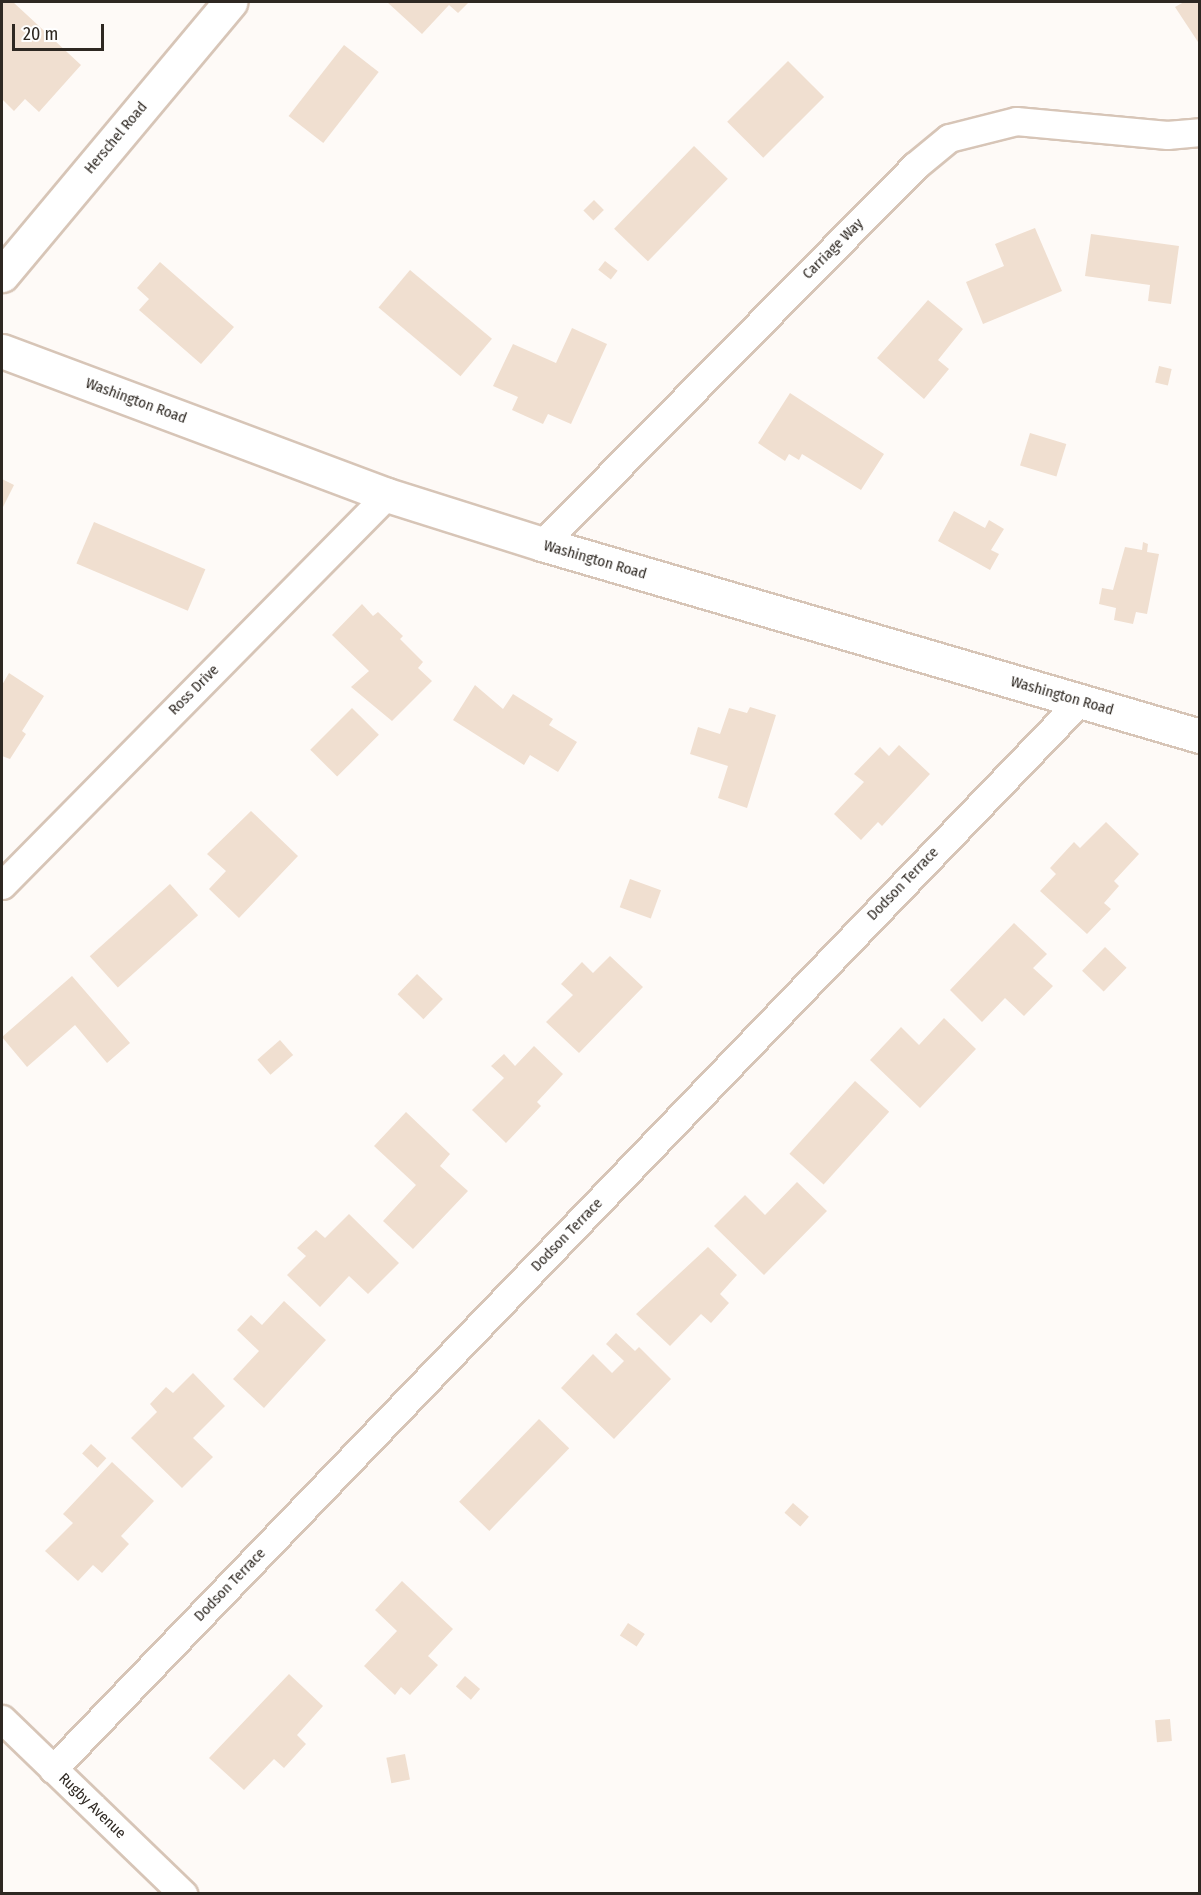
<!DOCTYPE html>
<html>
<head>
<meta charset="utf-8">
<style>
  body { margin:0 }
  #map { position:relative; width:1201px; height:1895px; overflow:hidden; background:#fefaf7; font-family:"Fira Sans Condensed",sans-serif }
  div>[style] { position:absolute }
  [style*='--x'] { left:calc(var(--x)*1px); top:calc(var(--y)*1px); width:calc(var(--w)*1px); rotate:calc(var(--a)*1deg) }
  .building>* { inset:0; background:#f0dfd0; transform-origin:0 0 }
  .roads { filter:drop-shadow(2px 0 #d7c5b7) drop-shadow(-2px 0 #d7c5b7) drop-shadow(0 2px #d7c5b7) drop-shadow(0 -2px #d7c5b7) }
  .minor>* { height:27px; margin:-13.5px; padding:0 13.5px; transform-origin:13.5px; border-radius:13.5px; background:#fff }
  .tertiary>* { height:33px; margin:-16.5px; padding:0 16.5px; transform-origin:16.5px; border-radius:16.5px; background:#fff }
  span { translate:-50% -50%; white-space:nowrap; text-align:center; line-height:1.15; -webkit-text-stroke:5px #fff; paint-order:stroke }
  .street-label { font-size:15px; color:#2e2822 }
  .frame { position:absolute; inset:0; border:3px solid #2e2822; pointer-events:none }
  .scale { position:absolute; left:12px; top:24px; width:92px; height:27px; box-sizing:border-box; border:3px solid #2e2822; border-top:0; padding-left:8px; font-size:18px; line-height:21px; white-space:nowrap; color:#2e2822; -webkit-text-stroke:4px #fff; paint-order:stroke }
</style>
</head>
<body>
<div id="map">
  <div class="building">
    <i style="clip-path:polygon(2px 2px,13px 2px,81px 65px,39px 112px,25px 99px,14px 111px,2px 99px)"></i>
    <i style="clip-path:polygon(387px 2px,469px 2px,458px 13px,449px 5px,422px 34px)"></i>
    <i style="clip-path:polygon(1184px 2px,1200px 2px,1200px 45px,1175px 7px)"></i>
    <i style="left:344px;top:45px;width:44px;height:90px;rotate:38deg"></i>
    <i style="left:788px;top:61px;width:51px;height:86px;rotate:45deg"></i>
    <i style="left:694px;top:146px;width:47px;height:115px;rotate:44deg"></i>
    <i style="left:594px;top:200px;width:14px;height:15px;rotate:45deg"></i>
    <i style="clip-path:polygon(1035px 228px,1062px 291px,983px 324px,966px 282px,1004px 266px,995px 244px)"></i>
    <i style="clip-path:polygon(1091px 234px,1179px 246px,1171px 304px,1148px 301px,1150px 285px,1085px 276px)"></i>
    <i style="left:605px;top:261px;width:16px;height:11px;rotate:38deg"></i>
    <i style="clip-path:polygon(160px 262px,234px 327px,201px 364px,139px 310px,149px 299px,137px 288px)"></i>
    <i style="left:410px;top:270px;width:107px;height:49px;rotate:40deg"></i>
    <i style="clip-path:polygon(928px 300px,963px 329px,938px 360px,949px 369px,924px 399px,877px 358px)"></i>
    <i style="clip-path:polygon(572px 328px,607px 344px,571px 424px,548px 414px,543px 424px,512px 410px,518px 397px,493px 386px,513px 344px,556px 363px)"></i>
    <i style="left:1159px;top:366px;width:13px;height:17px;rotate:13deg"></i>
    <i style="clip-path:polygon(790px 393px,884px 454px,861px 490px,802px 454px,799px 460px,789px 454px,785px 461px,758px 443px)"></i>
    <i style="left:1030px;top:433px;width:38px;height:34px;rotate:17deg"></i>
    <i style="clip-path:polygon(2px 479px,14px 485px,2px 509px)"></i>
    <i style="clip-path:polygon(954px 511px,985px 528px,989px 520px,1004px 529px,991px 550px,999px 554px,990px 570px,938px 541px)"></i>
    <i style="left:94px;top:522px;width:121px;height:45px;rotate:23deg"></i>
    <i style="clip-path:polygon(1143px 542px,1148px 544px,1147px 552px,1159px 554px,1147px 614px,1136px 612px,1133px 624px,1114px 620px,1116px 608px,1099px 604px,1102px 588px,1113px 590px,1125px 547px,1142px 550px)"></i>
    <i style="clip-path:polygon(362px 604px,373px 616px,378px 612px,403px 636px,400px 639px,423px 662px,418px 668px,432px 681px,392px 721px,351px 687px,369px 671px,332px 635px)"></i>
    <i style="clip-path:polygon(9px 673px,44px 696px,22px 731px,26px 734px,10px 759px,2px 756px,2px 685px)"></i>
    <i style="clip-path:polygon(475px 685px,503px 709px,513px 694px,553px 719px,549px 725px,577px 742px,558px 772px,530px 755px,524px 765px,453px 720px)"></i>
    <i style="clip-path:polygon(750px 707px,776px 715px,747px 808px,718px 798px,728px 766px,690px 754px,698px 727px,720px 734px,729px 708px,747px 713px)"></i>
    <i style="left:352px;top:708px;width:38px;height:59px;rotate:45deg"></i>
    <i style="clip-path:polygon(899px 745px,930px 774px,882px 826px,878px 822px,861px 840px,834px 814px,864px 782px,854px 774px,880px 747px,889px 756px)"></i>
    <i style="clip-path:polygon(251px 811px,298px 856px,239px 918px,209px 889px,226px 871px,207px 854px)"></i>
    <i style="clip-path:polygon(1106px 822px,1139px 854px,1114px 881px,1119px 886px,1104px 903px,1111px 909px,1087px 934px,1040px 891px,1056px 874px,1050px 868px,1074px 842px,1080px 848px)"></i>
    <i style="left:630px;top:879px;width:33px;height:30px;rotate:20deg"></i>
    <i style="left:170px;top:884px;width:42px;height:108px;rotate:48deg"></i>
    <i style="clip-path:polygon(1014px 923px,1047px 954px,1033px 968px,1053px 986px,1024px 1016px,1005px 998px,982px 1022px,950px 990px)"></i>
    <i style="left:1105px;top:947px;width:30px;height:33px;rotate:44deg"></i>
    <i style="clip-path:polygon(610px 956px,643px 987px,579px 1053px,546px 1022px,573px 995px,561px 984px,582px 962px,593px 973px)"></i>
    <i style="left:417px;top:974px;width:36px;height:28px;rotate:44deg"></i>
    <i style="clip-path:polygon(72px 976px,130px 1043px,107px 1063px,75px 1025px,27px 1067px,2px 1037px)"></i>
    <i style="clip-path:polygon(944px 1018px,976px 1049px,920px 1108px,870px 1060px,901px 1027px,919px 1045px)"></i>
    <i style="left:280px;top:1040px;width:20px;height:30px;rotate:49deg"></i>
    <i style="clip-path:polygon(534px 1046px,563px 1074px,537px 1102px,541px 1106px,506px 1143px,472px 1110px,504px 1078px,491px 1066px,504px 1054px,515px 1066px)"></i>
    <i style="left:855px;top:1081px;width:46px;height:98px;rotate:42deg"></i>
    <i style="clip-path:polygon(406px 1112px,450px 1154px,440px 1166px,468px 1191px,413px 1249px,383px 1221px,416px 1185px,374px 1146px)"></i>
    <i style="clip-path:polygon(797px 1182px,827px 1211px,764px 1275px,714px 1226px,745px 1195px,765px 1215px)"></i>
    <i style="clip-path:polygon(349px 1214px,399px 1263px,368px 1294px,349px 1276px,320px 1307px,287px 1275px,306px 1256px,297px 1248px,316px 1230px,325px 1238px)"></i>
    <i style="clip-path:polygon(708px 1247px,737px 1275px,720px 1294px,729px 1303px,711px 1323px,701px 1314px,670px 1346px,636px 1314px)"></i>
    <i style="clip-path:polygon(284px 1301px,326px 1340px,264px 1408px,233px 1379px,259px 1351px,237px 1330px,251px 1315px,262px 1325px)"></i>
    <i style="clip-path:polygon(616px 1333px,635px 1351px,639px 1347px,671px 1379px,614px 1439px,561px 1388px,593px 1354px,612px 1373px,624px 1361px,606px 1344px)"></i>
    <i style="clip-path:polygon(193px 1373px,225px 1406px,193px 1438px,213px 1457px,182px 1488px,131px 1438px,157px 1412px,150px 1404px,166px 1387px,173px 1393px)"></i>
    <i style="left:539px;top:1419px;width:42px;height:115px;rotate:44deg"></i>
    <i style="left:91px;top:1444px;width:21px;height:13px;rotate:43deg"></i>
    <i style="clip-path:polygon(112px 1462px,154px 1501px,121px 1536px,129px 1544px,102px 1573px,93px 1565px,78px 1581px,45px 1551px,73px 1523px,63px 1514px)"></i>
    <i style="left:793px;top:1503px;width:21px;height:13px;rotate:41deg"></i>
    <i style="clip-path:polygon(402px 1581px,453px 1629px,428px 1656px,438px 1665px,410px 1695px,401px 1687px,395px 1695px,364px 1666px,397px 1631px,375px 1610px)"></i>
    <i style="left:628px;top:1623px;width:20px;height:15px;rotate:33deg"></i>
    <i style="clip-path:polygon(289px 1674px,323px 1706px,297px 1735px,306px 1744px,284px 1768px,274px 1759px,244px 1790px,209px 1758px)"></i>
    <i style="left:465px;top:1676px;width:20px;height:14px;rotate:41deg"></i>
    <i style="left:1170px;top:1719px;width:22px;height:15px;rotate:85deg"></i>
    <i style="left:405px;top:1754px;width:26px;height:19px;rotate:79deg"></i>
  </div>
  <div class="roads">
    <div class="minor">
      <i style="--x:542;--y:544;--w:531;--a:-45.38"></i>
      <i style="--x:915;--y:166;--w:44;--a:-39.5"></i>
      <i style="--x:949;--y:138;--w:69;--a:-14.2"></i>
      <i style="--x:1016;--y:121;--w:152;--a:5.3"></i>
      <i style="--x:1167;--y:135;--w:33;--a:-5"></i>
      <i style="--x:2;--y:885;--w:548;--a:-45.37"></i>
      <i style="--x:2;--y:1719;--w:252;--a:44"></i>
      <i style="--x:53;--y:1769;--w:1482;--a:-46.12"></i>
    </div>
    <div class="tertiary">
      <i style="--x:2;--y:275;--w:356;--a:-50.1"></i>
      <i style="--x:2;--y:351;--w:411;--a:20.5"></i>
      <i style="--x:387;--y:495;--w:163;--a:17.5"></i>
      <i style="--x:542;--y:544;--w:685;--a:16.27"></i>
    </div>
  </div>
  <div class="street-label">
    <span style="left:116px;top:138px;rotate:-50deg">Herschel Road</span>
    <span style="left:833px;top:249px;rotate:-45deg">Carriage Way</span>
    <span style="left:136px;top:401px;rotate:20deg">Washington Road</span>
    <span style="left:595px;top:560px;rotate:16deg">Washington Road</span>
    <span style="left:194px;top:690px;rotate:-45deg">Ross Drive</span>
    <span style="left:1062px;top:696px;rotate:16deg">Washington Road</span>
    <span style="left:903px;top:884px;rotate:-46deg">Dodson Terrace</span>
    <span style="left:567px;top:1235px;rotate:-46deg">Dodson Terrace</span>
    <span style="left:230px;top:1585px;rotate:-46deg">Dodson Terrace</span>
    <span style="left:92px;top:1806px;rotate:44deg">Rugby Avenue</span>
  </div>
  <div class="frame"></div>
  <div class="scale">20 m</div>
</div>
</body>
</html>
